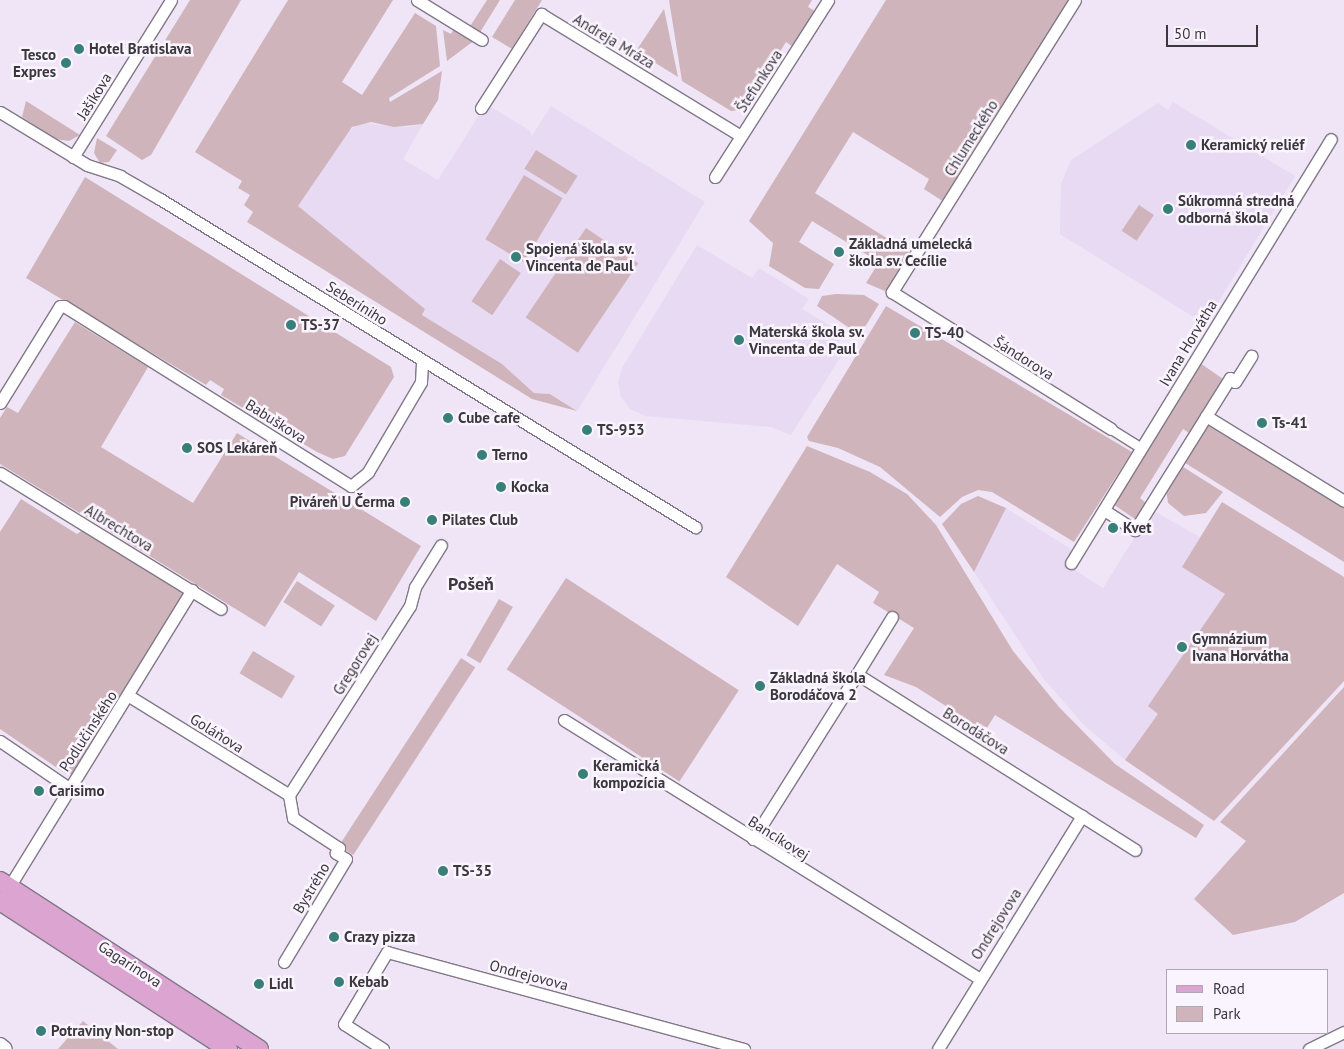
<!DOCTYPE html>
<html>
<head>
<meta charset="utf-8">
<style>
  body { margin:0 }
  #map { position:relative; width:1344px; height:1049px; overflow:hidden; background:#efe5f6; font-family:"PT Sans",sans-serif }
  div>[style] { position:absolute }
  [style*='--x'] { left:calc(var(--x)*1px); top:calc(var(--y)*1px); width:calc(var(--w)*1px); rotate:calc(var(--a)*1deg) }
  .built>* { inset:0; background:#e8daf2 }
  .green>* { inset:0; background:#d0b4bb; transform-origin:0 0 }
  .roads { filter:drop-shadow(1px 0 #817887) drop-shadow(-1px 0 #817887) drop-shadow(0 1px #817887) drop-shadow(0 -1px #817887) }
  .pedestrian>* { height:9px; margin:-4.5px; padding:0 4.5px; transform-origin:4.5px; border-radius:4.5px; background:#fff }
  .minor>* { height:11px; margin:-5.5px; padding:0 5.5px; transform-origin:5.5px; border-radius:5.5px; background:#fff }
  .tertiary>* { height:14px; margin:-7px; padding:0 7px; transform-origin:7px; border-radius:7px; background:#fff }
  .primary>* { height:18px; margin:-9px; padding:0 9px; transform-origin:9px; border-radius:9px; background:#dca4d0 }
  .dots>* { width:14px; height:14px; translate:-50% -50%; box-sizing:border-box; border:2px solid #faf4fe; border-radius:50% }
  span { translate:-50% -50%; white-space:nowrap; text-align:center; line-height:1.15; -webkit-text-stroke:5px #faf4fe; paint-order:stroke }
  .street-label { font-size:15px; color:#3a373d }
  .poi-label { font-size:15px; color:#3a373d; font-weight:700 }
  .left { translate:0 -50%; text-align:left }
  .right { translate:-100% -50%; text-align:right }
  .quarter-label { font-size:18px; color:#3a373d; font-weight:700 }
  .legend { position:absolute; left:1166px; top:969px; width:162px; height:65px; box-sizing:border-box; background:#faf4fe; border:1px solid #ada8b1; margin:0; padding:6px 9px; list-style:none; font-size:15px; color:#3a373d }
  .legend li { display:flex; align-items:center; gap:10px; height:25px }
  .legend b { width:25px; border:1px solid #ada8b1 }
  .scale { position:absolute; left:1166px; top:25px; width:92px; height:22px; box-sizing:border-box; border:2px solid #3a373d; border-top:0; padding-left:6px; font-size:15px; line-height:18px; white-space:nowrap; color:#3a373d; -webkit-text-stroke:4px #faf4fe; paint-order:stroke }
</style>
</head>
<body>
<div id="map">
  <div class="built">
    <i style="clip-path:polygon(1173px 102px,1295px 176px,1205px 324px,1060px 234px,1061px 184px,1071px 160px,1158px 103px,1168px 110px)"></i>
    <i style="clip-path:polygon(486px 104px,529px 130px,532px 136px,551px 106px,705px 202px,577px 411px,551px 394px,534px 393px,502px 364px,422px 315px,425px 309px,298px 206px,343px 135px,360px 123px,408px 127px,423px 124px,403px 159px,438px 180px)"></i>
    <i style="clip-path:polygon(697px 245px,752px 278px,759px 268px,809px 299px,802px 309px,844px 334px,837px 345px,845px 350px,791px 435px,771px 427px,646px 416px,630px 409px,621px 397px,618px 382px,622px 368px)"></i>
    <i style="clip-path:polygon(1222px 502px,1344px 577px,1344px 681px,1214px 821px,1125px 760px,1083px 724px,1043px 678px,974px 572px,1006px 508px,1072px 550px,1064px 563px,1103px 588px,1152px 510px,1200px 537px)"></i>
  </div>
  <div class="green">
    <i style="clip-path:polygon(190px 0,241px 0,151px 155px,142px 160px,106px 136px)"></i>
    <i style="clip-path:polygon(288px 0,393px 0,342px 82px,362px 95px,415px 13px,436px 26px,440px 66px,389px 98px,390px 102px,442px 71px,438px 100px,423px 124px,394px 127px,371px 122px,352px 127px,298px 206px,425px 309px,422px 315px,502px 364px,534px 393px,550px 394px,577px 411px,532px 399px,247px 222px,253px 212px,244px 205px,250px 195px,238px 188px,242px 181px,195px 152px)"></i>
    <i style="clip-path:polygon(487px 0,500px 0,479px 34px,469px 28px)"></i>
    <i style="clip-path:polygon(515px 0,542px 0,512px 49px,492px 37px)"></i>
    <i style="clip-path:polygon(669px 0,812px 0,808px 7px,815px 11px,793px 47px,786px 42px,744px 110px,731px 111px,682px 81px)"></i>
    <i style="clip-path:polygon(886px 0,1071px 0,944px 202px,924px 189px,929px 179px,853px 132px,815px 193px,912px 254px,887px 292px,866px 283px,879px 262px,812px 221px,799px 242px,834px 264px,819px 289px,805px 288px,769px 266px,773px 243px,749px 221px)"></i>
    <i style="clip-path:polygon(664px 9px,678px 77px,636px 51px)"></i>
    <i style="clip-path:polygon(454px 28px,475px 40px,447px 61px,443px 30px,451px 34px)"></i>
    <i style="clip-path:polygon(26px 101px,80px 135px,69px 141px,54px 139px,22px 117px)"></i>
    <i style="clip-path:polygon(97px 138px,117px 150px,109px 162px,100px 163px,94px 153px)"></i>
    <i style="left:536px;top:150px;width:49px;height:22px;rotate:32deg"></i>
    <i style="left:524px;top:175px;width:45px;height:75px;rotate:31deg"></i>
    <i style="clip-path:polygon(85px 177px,391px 367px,394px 377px,345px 456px,333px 459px,317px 452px,221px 395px,224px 389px,210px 380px,206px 385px,26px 278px)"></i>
    <i style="left:1139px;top:205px;width:18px;height:31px;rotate:34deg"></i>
    <i style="left:586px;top:228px;width:63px;height:108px;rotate:34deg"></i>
    <i style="left:500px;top:259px;width:25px;height:51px;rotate:34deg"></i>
    <i style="clip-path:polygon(836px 294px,864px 295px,879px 304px,865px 327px,851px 329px,817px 306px,822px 296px)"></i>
    <i style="clip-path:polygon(886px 306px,1132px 452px,1074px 542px,992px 492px,978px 490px,962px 497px,940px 517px,880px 467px,838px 448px,809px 441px,807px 437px)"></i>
    <i style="clip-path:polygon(75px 322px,148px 367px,101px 447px,193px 503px,237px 433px,421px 546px,376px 621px,299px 572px,265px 627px,0 464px,0 418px,7px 407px,18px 413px)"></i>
    <i style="clip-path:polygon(1200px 363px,1223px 379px,1189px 433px,1183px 429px,1140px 498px,1146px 503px,1135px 519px,1113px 504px)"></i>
    <i style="clip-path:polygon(1210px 423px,1344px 506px,1344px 562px,1182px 461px)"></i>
    <i style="clip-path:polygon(807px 446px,870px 472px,907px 494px,936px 525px,1013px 651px,1059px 707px,1115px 764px,1204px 825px,1196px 838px,995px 715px,985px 731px,916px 687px,884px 675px,914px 628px,873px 603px,879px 592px,837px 564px,798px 626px,726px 577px)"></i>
    <i style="clip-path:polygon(1180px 465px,1223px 492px,1206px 513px,1184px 516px,1168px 503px,1166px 489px)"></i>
    <i style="clip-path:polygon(978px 496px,1006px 508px,974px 572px,942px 524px,961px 504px)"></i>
    <i style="clip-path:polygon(21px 499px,77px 534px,84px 529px,187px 592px,76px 774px,66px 774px,0 729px,0 532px)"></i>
    <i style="clip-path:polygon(1222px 502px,1344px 577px,1344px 681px,1214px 821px,1125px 760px,1158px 714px,1148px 706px,1225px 594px,1182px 567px)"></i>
    <i style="left:566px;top:578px;width:206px;height:109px;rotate:33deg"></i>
    <i style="left:297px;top:581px;width:45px;height:25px;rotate:33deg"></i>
    <i style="left:499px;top:599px;width:16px;height:65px;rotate:30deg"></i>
    <i style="left:253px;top:651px;width:49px;height:26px;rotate:31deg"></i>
    <i style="left:461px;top:658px;width:17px;height:224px;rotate:33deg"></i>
    <i style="clip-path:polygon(1344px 687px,1344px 893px,1295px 922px,1233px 935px,1194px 899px,1246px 841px,1220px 822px)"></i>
    <i style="clip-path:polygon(83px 1021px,118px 1049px,58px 1049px)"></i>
  </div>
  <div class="roads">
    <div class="pedestrian">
      <i style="--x:1111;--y:429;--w:36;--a:32"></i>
    </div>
    <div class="minor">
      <i style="--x:417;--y:0;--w:76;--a:31.6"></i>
      <i style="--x:1075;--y:0;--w:345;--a:122.1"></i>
      <i style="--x:892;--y:292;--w:258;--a:32"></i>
      <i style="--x:481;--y:108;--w:112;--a:-57.4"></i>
      <i style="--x:541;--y:14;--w:234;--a:31.4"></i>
      <i style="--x:0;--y:112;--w:102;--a:31.3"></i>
      <i style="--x:87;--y:165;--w:35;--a:18"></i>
      <i style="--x:120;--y:176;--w:46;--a:29.9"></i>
      <i style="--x:160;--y:199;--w:628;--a:31.51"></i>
      <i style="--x:73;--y:157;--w:185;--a:-58"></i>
      <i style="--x:715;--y:177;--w:210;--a:-57.4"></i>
      <i style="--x:0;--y:403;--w:114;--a:-58.3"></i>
      <i style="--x:60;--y:306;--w:4;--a:0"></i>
      <i style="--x:64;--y:306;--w:339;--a:32.1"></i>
      <i style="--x:351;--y:486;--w:22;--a:-39"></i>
      <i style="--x:368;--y:472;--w:104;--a:-59.5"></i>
      <i style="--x:421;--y:382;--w:20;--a:-87"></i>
      <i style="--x:1206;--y:416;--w:162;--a:31.6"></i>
      <i style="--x:0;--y:473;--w:259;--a:31.6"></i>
      <i style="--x:1104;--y:510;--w:37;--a:33"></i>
      <i style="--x:1135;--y:530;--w:179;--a:-58"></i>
      <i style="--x:1230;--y:378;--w:6;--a:39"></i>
      <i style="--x:1235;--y:382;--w:31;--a:-58"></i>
      <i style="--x:1071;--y:563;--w:497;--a:-58.5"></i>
      <i style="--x:892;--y:617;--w:67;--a:121.6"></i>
      <i style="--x:857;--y:674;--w:329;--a:32.3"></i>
      <i style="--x:129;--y:696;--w:188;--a:31.7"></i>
      <i style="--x:564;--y:720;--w:490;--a:31.9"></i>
      <i style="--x:0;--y:741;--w:83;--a:34.3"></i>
      <i style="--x:289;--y:795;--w:224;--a:-57.4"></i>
      <i style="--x:410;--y:606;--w:20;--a:-75"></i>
      <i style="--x:415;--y:587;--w:49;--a:-58.2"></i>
      <i style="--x:753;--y:839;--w:195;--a:-57.8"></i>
      <i style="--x:9;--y:887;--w:349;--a:-58.4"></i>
      <i style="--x:284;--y:962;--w:120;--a:-59"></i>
      <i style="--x:346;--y:859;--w:12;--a:-149"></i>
      <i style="--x:336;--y:853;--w:6;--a:-59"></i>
      <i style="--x:339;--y:848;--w:55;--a:-146.9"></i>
      <i style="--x:293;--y:818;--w:23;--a:-100"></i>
      <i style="--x:383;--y:1049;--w:46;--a:-147.3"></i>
      <i style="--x:344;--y:1024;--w:84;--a:-59.2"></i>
      <i style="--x:387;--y:952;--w:370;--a:15.2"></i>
      <i style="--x:938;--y:1049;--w:274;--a:-58.3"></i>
      <i style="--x:1309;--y:1049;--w:39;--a:-26"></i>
    </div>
    <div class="tertiary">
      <i style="--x:0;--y:1045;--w:6;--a:39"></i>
    </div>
    <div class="primary">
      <i style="--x:0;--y:881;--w:309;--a:33"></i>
      <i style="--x:0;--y:901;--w:272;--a:33"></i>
    </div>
  </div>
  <div class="dots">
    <i style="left:79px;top:49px;background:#387f7a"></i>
    <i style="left:66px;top:63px;background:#387f7a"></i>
    <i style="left:1191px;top:145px;background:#387f7a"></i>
    <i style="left:1168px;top:209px;background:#387f7a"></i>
    <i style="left:839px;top:252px;background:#387f7a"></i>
    <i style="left:516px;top:257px;background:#387f7a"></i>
    <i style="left:291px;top:325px;background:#387f7a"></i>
    <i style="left:915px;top:333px;background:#387f7a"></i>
    <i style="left:739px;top:340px;background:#387f7a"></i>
    <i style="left:448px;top:418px;background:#387f7a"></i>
    <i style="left:1262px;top:423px;background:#387f7a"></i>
    <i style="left:587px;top:430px;background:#387f7a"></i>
    <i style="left:187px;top:448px;background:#387f7a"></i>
    <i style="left:482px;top:455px;background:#387f7a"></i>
    <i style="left:501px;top:487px;background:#387f7a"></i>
    <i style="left:405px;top:502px;background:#387f7a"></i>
    <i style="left:432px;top:520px;background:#387f7a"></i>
    <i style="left:1113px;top:528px;background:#387f7a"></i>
    <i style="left:1182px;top:647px;background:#387f7a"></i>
    <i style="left:760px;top:686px;background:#387f7a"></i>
    <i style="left:583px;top:774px;background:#387f7a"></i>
    <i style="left:39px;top:791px;background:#387f7a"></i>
    <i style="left:443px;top:871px;background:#387f7a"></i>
    <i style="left:334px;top:937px;background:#387f7a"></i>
    <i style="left:339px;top:982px;background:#387f7a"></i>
    <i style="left:259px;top:984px;background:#387f7a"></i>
    <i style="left:41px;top:1031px;background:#387f7a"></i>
  </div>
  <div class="street-label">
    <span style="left:614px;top:41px;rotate:31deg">Andreja Mráza</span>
    <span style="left:759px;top:81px;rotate:-57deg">Štefunkova</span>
    <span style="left:94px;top:96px;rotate:-58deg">Jašíkova</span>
    <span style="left:971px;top:138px;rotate:-58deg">Chlumeckého</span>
    <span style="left:357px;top:303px;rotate:32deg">Seberíniho</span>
    <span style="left:1188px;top:343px;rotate:-59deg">Ivana Horvátha</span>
    <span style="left:1024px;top:358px;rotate:32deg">Šándorova</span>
    <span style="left:276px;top:421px;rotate:32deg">Babuškova</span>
    <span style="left:119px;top:528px;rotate:31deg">Albrechtova</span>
    <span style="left:355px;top:664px;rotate:-58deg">Gregorovej</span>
    <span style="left:88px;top:731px;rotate:-57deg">Podlučinského</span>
    <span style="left:976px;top:731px;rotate:32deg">Borodáčova</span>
    <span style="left:217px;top:733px;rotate:32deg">Goláňova</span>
    <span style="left:779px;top:838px;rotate:32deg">Bancíkovej</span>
    <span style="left:311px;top:888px;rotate:-59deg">Bystrého</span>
    <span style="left:996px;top:924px;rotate:-58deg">Ondrejovova</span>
    <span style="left:130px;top:964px;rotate:33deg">Gagarinova</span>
    <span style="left:529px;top:975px;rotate:15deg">Ondrejovova</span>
  </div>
  <div class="poi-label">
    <span class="left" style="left:89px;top:49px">Hotel Bratislava</span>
    <span class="right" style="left:56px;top:63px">Tesco<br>Expres</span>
    <span class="left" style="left:1201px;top:145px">Keramický reliéf</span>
    <span class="left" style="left:1178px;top:209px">Súkromná stredná<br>odborná škola</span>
    <span class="left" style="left:849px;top:252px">Základná umelecká<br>škola sv. Cecílie</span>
    <span class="left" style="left:526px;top:257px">Spojená škola sv.<br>Vincenta de Paul</span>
    <span class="left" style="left:301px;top:325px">TS-37</span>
    <span class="left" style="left:749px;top:340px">Materská škola sv.<br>Vincenta de Paul</span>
    <span class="left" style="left:925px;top:333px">TS-40</span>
    <span class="left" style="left:458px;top:418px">Cube cafe</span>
    <span class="left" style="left:1272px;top:423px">Ts-41</span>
    <span class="left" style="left:597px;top:430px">TS-953</span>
    <span class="left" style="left:197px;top:448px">SOS Lekáreň</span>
    <span class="left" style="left:492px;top:455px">Terno</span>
    <span class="left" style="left:511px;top:487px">Kocka</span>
    <span class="right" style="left:395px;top:502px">Piváreň U Čerma</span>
    <span class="left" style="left:442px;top:520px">Pilates Club</span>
    <span class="left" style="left:1123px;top:528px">Kvet</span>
    <span class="left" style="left:1192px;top:647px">Gymnázium<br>Ivana Horvátha</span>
    <span class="left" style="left:770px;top:686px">Základná škola<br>Borodáčova 2</span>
    <span class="left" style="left:593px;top:774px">Keramická<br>kompozícia</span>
    <span class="left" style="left:49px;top:791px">Carisimo</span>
    <span class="left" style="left:453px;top:871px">TS-35</span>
    <span class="left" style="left:344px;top:937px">Crazy pizza</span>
    <span class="left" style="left:349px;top:982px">Kebab</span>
    <span class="left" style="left:269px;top:984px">Lidl</span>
    <span class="left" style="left:51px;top:1031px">Potraviny Non-stop</span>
  </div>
  <div class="quarter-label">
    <span style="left:471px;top:584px">Pošeň</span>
  </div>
  <ul class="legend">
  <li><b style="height:6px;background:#dca4d0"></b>Road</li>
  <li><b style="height:14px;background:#d0b4bb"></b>Park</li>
  </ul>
  <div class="scale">50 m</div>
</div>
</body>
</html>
